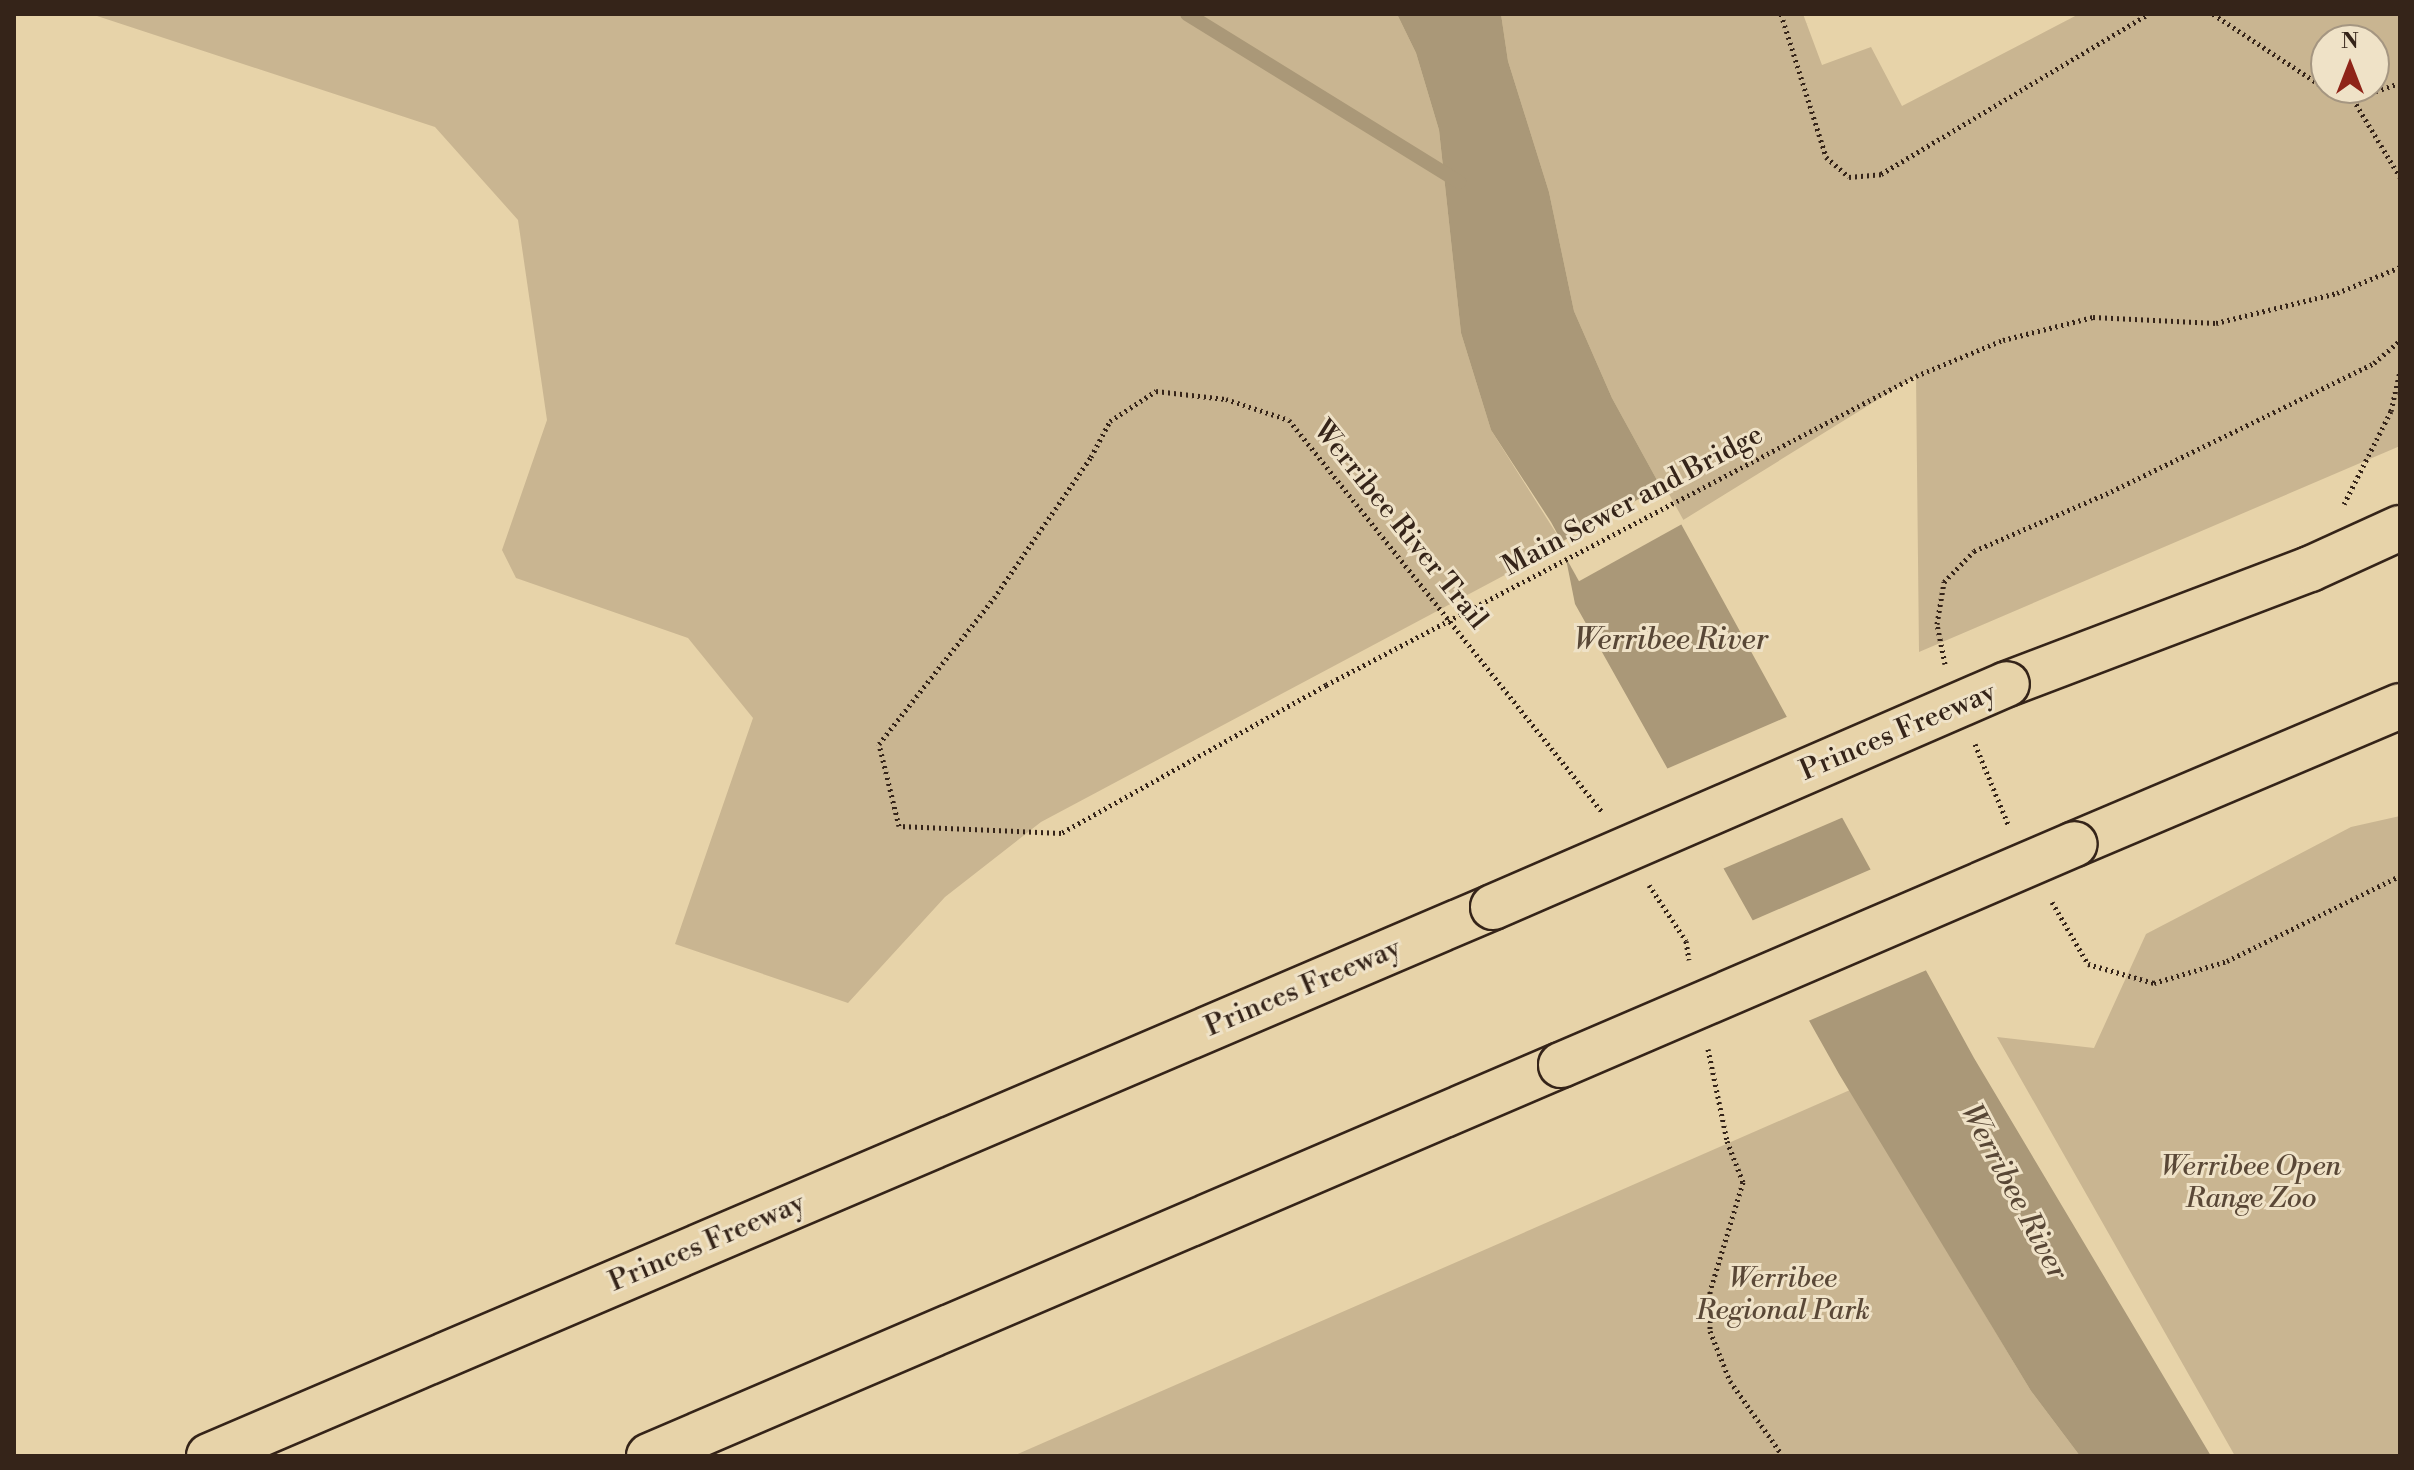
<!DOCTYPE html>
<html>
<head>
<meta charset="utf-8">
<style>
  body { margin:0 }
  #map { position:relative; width:2414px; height:1470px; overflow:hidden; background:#e7d3a9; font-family:"Libre Bodoni",serif }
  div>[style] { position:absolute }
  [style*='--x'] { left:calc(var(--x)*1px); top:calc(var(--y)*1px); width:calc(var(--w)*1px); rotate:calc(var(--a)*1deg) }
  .green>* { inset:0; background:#c9b591 }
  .water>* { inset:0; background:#aa9878 }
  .pier>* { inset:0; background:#e7d3a9; transform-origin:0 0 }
  .stream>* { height:14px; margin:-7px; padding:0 7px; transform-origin:7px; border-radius:7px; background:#aa9878 }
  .path>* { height:5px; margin-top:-2.5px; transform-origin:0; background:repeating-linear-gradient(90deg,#352419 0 2px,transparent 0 6px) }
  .roads { filter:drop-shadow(2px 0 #352419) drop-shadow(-2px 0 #352419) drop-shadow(0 2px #352419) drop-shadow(0 -2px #352419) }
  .motorway>* { height:44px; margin:-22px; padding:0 22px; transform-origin:22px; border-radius:22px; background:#e7d3a9 }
  .path-bridge>* { height:5px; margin-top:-2.5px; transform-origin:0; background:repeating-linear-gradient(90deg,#352419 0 2px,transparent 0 6px) }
  .bridges { filter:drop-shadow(2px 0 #352419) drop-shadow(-2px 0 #352419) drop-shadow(0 2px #352419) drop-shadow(0 -2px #352419) }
  .motorway-bridge>* { height:44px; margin:-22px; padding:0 22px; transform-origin:22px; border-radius:22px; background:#e7d3a9 }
  span { translate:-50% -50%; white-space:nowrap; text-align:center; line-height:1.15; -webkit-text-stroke:6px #efe2c7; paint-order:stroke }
  .street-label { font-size:28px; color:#352419 }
  .park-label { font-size:28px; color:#5a4837; font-style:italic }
  .water-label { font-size:30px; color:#584736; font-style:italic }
  .frame { position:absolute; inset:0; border:16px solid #352419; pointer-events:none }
  .north { position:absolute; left:2310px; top:24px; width:80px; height:80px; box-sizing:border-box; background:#efe2c7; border:2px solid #a59681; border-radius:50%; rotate:0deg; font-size:22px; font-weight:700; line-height:32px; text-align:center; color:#352419 }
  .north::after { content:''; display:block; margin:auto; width:28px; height:36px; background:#8f2418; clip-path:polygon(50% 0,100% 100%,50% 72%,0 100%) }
</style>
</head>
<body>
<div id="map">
  <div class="green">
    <i style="clip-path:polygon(91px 14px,1397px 14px,1416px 53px,1439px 130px,1461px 333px,1491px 430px,1563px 544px,1041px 822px,945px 897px,848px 1003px,675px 944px,753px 718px,688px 638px,516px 578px,502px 550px,547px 420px,518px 220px,435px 127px)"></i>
    <i style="clip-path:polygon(evenodd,1501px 14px,1803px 14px,1822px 65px,1871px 47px,1902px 106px,2079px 14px,2400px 14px,2400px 446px,1919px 652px,1916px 376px,1680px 522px,1612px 398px,1574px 311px,1549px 192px,1508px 61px,1501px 14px,2326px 40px,2374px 40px,2374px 88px,2326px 88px,2326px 40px)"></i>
    <i style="clip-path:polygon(2400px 816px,2400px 1456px,2235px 1456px,1997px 1037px,2094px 1048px,2146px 934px,2351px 827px)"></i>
    <i style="clip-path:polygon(1850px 1090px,2031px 1391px,2080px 1456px,1013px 1456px)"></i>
  </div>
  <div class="water">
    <i style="clip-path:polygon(1397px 14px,1501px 14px,1508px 61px,1549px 192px,1574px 311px,1612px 398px,1974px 1058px,2211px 1456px,2080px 1456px,2031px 1391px,1839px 1074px,1575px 604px,1563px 544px,1551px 522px,1491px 430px,1461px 333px,1439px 130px,1416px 53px)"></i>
  </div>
  <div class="pier">
    <i style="left:1664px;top:485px;width:43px;height:121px;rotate:61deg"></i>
    <i style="clip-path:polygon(1791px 715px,1846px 816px,1720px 870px,1664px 770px)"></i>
    <i style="clip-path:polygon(1874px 868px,1929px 969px,1806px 1022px,1749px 922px)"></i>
  </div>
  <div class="stream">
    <i style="--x:1187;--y:14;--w:320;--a:31.7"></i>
  </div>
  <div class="path">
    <i style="--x:1781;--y:14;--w:150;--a:72.5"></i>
    <i style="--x:1826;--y:157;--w:30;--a:41"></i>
    <i style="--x:1849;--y:177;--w:32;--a:-5"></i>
    <i style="--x:1881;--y:174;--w:311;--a:-30.9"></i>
    <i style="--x:2213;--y:14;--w:149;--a:33.5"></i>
    <i style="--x:2337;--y:96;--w:16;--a:11"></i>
    <i style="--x:2353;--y:99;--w:91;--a:58.9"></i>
    <i style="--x:2353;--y:99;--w:50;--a:-18.8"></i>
    <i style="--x:1916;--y:376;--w:94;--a:-22.5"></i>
    <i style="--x:2003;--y:340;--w:93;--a:-14.3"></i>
    <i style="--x:2093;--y:317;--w:123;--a:2.8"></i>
    <i style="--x:2216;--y:323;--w:125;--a:-13.9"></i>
    <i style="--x:2337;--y:293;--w:68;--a:-22.4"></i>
    <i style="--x:2344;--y:504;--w:104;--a:-63.2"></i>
    <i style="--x:2391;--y:411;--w:41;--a:-77.3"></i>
    <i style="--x:1945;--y:664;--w:41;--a:-101.3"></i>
    <i style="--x:1937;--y:624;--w:43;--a:-80.5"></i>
    <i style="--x:1944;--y:582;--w:43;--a:-45.9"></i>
    <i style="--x:1974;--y:551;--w:144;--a:-23.4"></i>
    <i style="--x:2106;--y:494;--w:298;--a:-26"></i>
    <i style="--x:2374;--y:363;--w:35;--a:-41"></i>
    <i style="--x:1326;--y:685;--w:304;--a:150.8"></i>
    <i style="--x:1061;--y:833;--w:162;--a:-177.5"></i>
    <i style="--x:899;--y:826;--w:84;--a:-103.7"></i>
    <i style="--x:879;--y:744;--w:186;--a:-51.8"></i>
    <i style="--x:994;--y:598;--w:171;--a:-55.5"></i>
    <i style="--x:1091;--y:457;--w:41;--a:-62.2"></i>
    <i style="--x:1110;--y:421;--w:55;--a:-33.1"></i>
    <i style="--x:1156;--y:391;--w:70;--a:6.5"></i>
    <i style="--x:1226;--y:399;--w:66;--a:18.4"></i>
    <i style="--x:1289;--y:420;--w:503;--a:51.38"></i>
    <i style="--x:1975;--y:744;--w:87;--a:67.6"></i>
    <i style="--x:1649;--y:885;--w:67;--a:56.5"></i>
    <i style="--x:1686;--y:941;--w:19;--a:81"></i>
    <i style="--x:2052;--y:902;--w:72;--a:59.9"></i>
    <i style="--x:2088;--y:964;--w:69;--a:16.1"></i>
    <i style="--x:2154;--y:983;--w:76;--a:-16.8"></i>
    <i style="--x:2227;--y:961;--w:193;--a:-26.2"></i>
    <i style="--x:1708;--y:1049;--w:94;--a:78.3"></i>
    <i style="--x:1727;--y:1141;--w:44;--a:68.7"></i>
    <i style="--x:1743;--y:1182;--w:114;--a:106.8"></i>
    <i style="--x:1710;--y:1291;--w:40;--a:90"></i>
    <i style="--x:1710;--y:1331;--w:54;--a:68.2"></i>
    <i style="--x:1730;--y:1381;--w:92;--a:54.8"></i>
  </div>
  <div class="roads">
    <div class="motorway">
      <i style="--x:2007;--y:684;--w:324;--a:-20.8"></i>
      <i style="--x:2310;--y:569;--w:99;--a:-24.5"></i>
      <i style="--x:2075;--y:844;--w:353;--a:-23"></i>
      <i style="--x:209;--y:1456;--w:1396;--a:-23.15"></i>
      <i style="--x:649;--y:1456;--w:992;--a:-23.21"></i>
    </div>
  </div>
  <div class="path-bridge">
    <i style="--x:1326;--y:685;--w:666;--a:-27.64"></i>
  </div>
  <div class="bridges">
    <div class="motorway-bridge">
      <i style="--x:1493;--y:907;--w:560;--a:-23.45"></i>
      <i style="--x:1561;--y:1065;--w:559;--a:-23.27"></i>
    </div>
  </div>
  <div class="street-label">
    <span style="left:1633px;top:501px;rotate:-28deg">Main Sewer and Bridge</span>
    <span style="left:1400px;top:525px;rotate:51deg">Werribee River Trail</span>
    <span style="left:1898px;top:732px;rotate:-23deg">Princes Freeway</span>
    <span style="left:1303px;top:988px;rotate:-23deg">Princes Freeway</span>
    <span style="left:707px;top:1243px;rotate:-23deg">Princes Freeway</span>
  </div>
  <div class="park-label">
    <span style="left:2251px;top:1183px">Werribee Open<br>Range Zoo</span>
    <span style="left:1783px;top:1295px">Werribee<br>Regional Park</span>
  </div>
  <div class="water-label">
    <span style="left:1671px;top:640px">Werribee River</span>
    <span style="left:2014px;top:1192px;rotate:62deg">Werribee River</span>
  </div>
  <div class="frame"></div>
  <div class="north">N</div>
</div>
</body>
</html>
